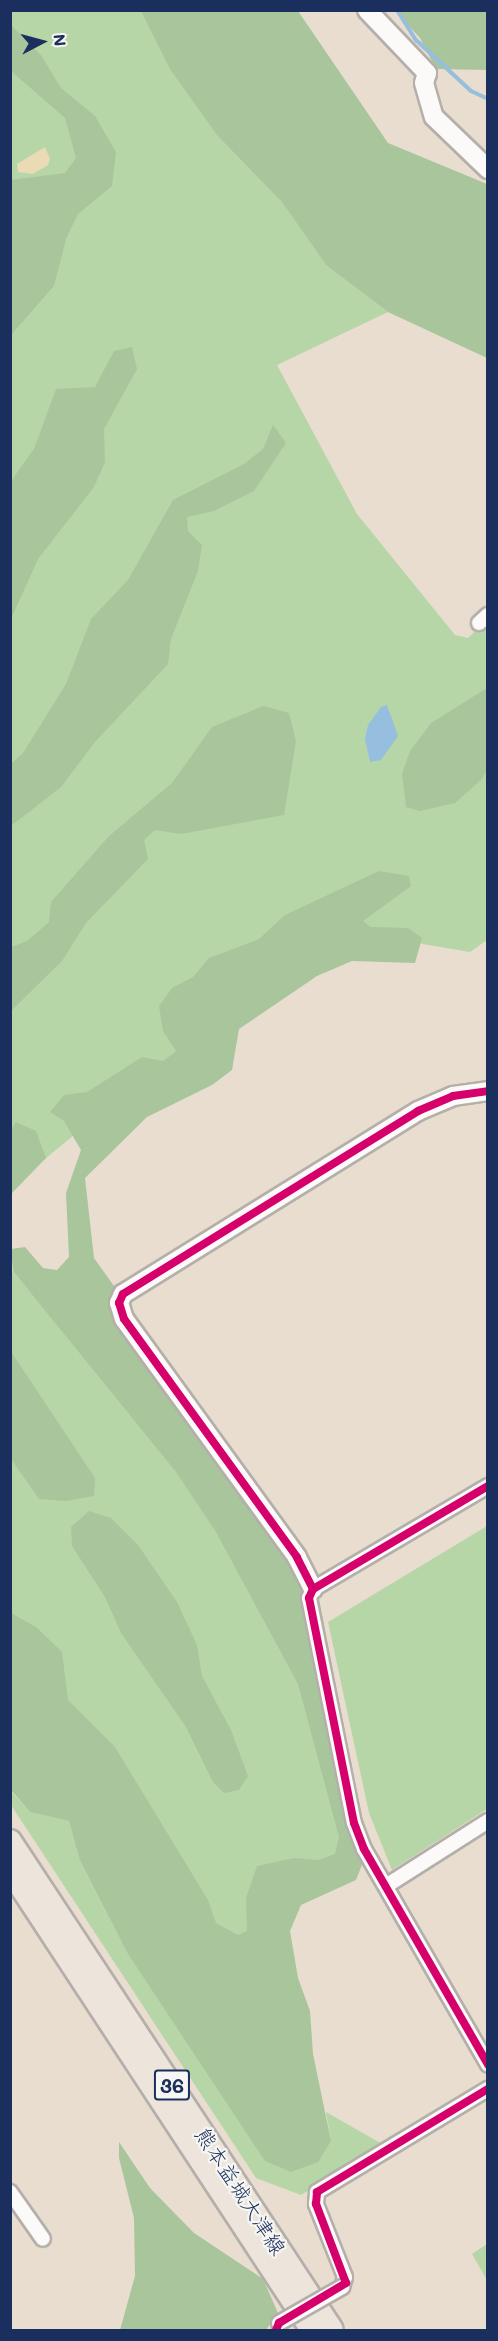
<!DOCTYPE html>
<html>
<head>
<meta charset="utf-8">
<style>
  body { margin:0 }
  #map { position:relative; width:498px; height:2341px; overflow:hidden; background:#e8ddce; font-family:Mali,"Klee One",sans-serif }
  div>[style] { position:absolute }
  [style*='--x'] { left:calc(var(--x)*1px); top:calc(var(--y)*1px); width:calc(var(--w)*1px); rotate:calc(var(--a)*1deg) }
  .green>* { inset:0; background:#b7d6a8 }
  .forest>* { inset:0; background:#a8c59c }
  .sand>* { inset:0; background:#ebdbb4 }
  .water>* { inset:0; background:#96bede }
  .stream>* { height:4px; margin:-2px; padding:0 2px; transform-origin:2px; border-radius:2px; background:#96bede }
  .roads { filter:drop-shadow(2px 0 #b4afaa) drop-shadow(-2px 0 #b4afaa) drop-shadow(0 2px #b4afaa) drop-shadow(0 -2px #b4afaa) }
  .minor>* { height:14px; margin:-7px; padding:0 7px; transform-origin:7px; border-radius:7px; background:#fcfaf8 }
  .tertiary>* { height:18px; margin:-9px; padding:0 9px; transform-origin:9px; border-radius:9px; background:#fcfaf8 }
  .primary>* { height:22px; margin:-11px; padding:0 11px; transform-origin:11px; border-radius:11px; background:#ede5dc }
  .bridges { filter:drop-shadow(2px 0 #b4afaa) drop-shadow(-2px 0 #b4afaa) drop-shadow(0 2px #b4afaa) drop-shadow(0 -2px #b4afaa) }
  .minor-bridge>* { height:14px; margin:-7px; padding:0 7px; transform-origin:7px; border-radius:7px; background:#fcfaf8 }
  .cycleway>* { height:8px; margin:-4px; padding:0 4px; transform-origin:4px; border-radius:4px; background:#d6006c }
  span { translate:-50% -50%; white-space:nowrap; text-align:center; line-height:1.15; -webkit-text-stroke:4.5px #f6f6f2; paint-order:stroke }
  .shield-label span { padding:2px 4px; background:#f6f6f2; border:2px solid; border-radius:4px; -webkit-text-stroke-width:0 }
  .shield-label { font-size:20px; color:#1b2f5e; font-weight:700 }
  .street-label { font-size:21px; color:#1b2f5e }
  .frame { position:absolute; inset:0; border:12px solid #1b2f5e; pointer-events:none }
  .north { position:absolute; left:12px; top:12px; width:60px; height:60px; -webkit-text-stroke:4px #f6f6f2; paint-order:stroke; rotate:84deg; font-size:16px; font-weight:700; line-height:24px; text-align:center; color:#1b2f5e }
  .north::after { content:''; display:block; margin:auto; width:21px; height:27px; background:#1b2f5e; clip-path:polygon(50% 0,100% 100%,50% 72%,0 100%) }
</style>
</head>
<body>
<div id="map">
  <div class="green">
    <i style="clip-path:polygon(11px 11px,171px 11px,327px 266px,388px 312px,277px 365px,357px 514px,455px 635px,468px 638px,487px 620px,487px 940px,470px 952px,358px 933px,310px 940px,11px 1187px)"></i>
    <i style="clip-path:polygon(10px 1268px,282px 1589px,352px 1860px,316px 1874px,255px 1961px,205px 1951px,11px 1673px)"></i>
    <i style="clip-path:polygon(487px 1526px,487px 1809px,392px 1870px,369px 1813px,328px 1622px)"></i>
    <i style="clip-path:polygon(10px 1790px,30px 1812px,69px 1821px,79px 1858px,331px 2141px,326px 2112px,384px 2145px,301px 2195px,256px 2178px,11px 1805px)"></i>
    <i style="clip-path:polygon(487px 2244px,487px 2280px,472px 2254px)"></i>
  </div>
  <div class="forest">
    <i style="clip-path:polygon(141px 11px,298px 11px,388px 143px,487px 184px,487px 358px,388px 312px,327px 266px,282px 202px,217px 135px,170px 69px)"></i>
    <i style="clip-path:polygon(395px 11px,487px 11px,487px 70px,436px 69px,420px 38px)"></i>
    <i style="clip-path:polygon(11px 25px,41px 55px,61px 88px,95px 116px,116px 152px,112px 186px,78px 214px,66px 239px,54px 286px,11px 335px,11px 180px,65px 173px,76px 158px,65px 118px,11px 71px)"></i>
    <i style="clip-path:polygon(132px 347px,137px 369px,104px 429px,105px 462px,94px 487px,38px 559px,11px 619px,11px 481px,34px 449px,56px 389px,95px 387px,114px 351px)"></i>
    <i style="clip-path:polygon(273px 425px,286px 443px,254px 491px,214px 511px,187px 517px,188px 531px,202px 545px,198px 571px,171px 639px,168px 664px,95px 742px,61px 787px,11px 826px,11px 764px,23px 753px,66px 684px,91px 619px,128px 580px,173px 500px,244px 464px,263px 449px)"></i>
    <i style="clip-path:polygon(487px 688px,487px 769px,482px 779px,455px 803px,420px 811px,406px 807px,402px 774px,410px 751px,431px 723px)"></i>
    <i style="clip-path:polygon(263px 706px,289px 713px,296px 741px,284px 815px,181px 834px,155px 830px,144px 840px,148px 859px,86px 923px,62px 961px,11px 1011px,11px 947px,27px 941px,49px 922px,51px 902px,109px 836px,172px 783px,212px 727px)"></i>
    <i style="clip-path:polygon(379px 871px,409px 876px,411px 886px,363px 921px,371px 927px,408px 928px,422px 938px,415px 963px,352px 961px,317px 976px,239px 1029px,232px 1070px,212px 1085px,147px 1117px,85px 1178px,94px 1258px,312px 1563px,355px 1784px,365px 1857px,356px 1880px,301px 1905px,290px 1931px,298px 1978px,310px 2011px,313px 2054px,331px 2141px,318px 2162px,291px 2172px,265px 2161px,128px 1954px,79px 1858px,69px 1821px,30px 1812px,11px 1790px,11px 1613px,36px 1627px,62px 1652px,68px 1700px,115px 1747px,208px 1900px,216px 1923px,238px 1935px,247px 1931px,246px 1898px,257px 1866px,294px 1858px,319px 1860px,335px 1854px,339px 1837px,298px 1684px,216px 1532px,176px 1472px,13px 1271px,11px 1249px,25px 1247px,43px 1268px,57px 1270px,69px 1257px,66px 1193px,81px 1150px,64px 1121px,50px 1112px,64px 1095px,87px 1092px,142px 1057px,163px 1061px,176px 1051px,163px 1031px,159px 1006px,172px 988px,193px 977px,209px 958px,259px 939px,285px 915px)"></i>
    <i style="clip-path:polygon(16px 1122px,36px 1131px,46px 1158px,11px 1194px,11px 1129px)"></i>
    <i style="clip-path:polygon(10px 1350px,95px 1478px,94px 1496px,66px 1501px,39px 1499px,16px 1466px,10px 1457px)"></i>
    <i style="clip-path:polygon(89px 1511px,111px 1518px,138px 1545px,177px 1602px,197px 1645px,202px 1676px,231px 1730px,248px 1776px,239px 1790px,224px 1793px,213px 1782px,186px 1727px,121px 1633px,105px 1597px,72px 1546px,71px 1527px)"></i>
    <i style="clip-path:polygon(119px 2142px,150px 2188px,194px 2233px,263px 2279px,278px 2313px,266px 2330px,120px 2330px,135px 2276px,134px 2218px,119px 2158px)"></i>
  </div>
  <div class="sand">
    <i style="clip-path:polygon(45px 147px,50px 159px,48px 165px,33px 174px,18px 172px,17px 164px)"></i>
  </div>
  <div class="water">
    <i style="clip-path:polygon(387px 705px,398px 736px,381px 760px,370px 762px,365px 739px,368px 725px,381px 707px)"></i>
  </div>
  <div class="stream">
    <i style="--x:397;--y:10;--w:36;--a:58"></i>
    <i style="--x:416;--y:40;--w:75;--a:42.8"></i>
    <i style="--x:471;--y:91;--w:19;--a:25"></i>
  </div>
  <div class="roads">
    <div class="minor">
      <i style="--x:479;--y:623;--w:12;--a:-42"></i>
      <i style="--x:488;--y:1486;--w:203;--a:149.5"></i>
      <i style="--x:313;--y:1589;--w:10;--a:114"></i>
      <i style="--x:309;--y:1598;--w:229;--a:78.7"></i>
      <i style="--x:354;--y:1823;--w:28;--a:69"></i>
      <i style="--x:364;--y:1849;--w:249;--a:60.1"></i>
      <i style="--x:386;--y:1886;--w:121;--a:-32.5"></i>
      <i style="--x:10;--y:2192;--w:57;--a:54.9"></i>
      <i style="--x:342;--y:2287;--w:10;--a:-73"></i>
      <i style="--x:345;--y:2277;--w:79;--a:-111.7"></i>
      <i style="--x:316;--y:2204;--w:12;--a:-85"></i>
      <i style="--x:317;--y:2192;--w:200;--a:-31.1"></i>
    </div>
    <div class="tertiary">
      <i style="--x:367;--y:10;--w:87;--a:46.4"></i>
      <i style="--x:427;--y:73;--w:10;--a:107"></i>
      <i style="--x:424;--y:83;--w:35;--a:74"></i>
      <i style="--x:434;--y:117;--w:75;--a:43.9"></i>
      <i style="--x:313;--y:1589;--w:36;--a:-117"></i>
      <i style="--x:297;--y:1557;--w:294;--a:-126"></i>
      <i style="--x:124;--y:1319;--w:17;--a:-107"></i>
      <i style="--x:119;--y:1303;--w:10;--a:-66"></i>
      <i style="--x:123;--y:1294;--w:347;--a:-31.8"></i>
      <i style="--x:418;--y:1111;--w:38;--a:-23"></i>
      <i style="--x:453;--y:1096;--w:35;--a:-8"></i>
    </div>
    <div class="primary">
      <i style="--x:10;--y:1841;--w:585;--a:56.64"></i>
      <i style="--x:10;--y:1870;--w:550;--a:56.71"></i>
    </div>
  </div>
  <div class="bridges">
    <div class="minor-bridge">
      <i style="--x:279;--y:2323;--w:73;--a:-29.7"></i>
    </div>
  </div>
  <div class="cycleway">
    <i style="--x:488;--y:1486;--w:203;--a:149.5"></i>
    <i style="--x:313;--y:1589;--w:10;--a:114"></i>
    <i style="--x:309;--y:1598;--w:229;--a:78.7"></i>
    <i style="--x:354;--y:1823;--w:28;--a:69"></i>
    <i style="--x:364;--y:1849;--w:249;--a:60.1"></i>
    <i style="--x:313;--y:1589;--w:36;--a:-117"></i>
    <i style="--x:297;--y:1557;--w:294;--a:-126"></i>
    <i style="--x:124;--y:1319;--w:17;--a:-107"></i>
    <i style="--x:119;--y:1303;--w:10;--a:-66"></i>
    <i style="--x:123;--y:1294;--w:347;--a:-31.8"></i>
    <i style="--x:418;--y:1111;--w:38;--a:-23"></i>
    <i style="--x:453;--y:1096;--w:35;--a:-8"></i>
    <i style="--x:276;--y:2330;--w:8;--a:-67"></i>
    <i style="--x:279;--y:2323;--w:78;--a:-30.8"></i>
    <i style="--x:346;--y:2283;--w:85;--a:-110.8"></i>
    <i style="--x:316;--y:2204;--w:12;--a:-85"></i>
    <i style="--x:317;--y:2192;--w:200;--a:-31.1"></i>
  </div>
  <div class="shield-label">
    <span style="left:172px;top:2085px">36</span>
  </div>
  <div class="street-label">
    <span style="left:241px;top:2191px;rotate:57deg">熊本益城大津線</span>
  </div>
  <div class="frame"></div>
  <div class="north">N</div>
</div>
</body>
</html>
